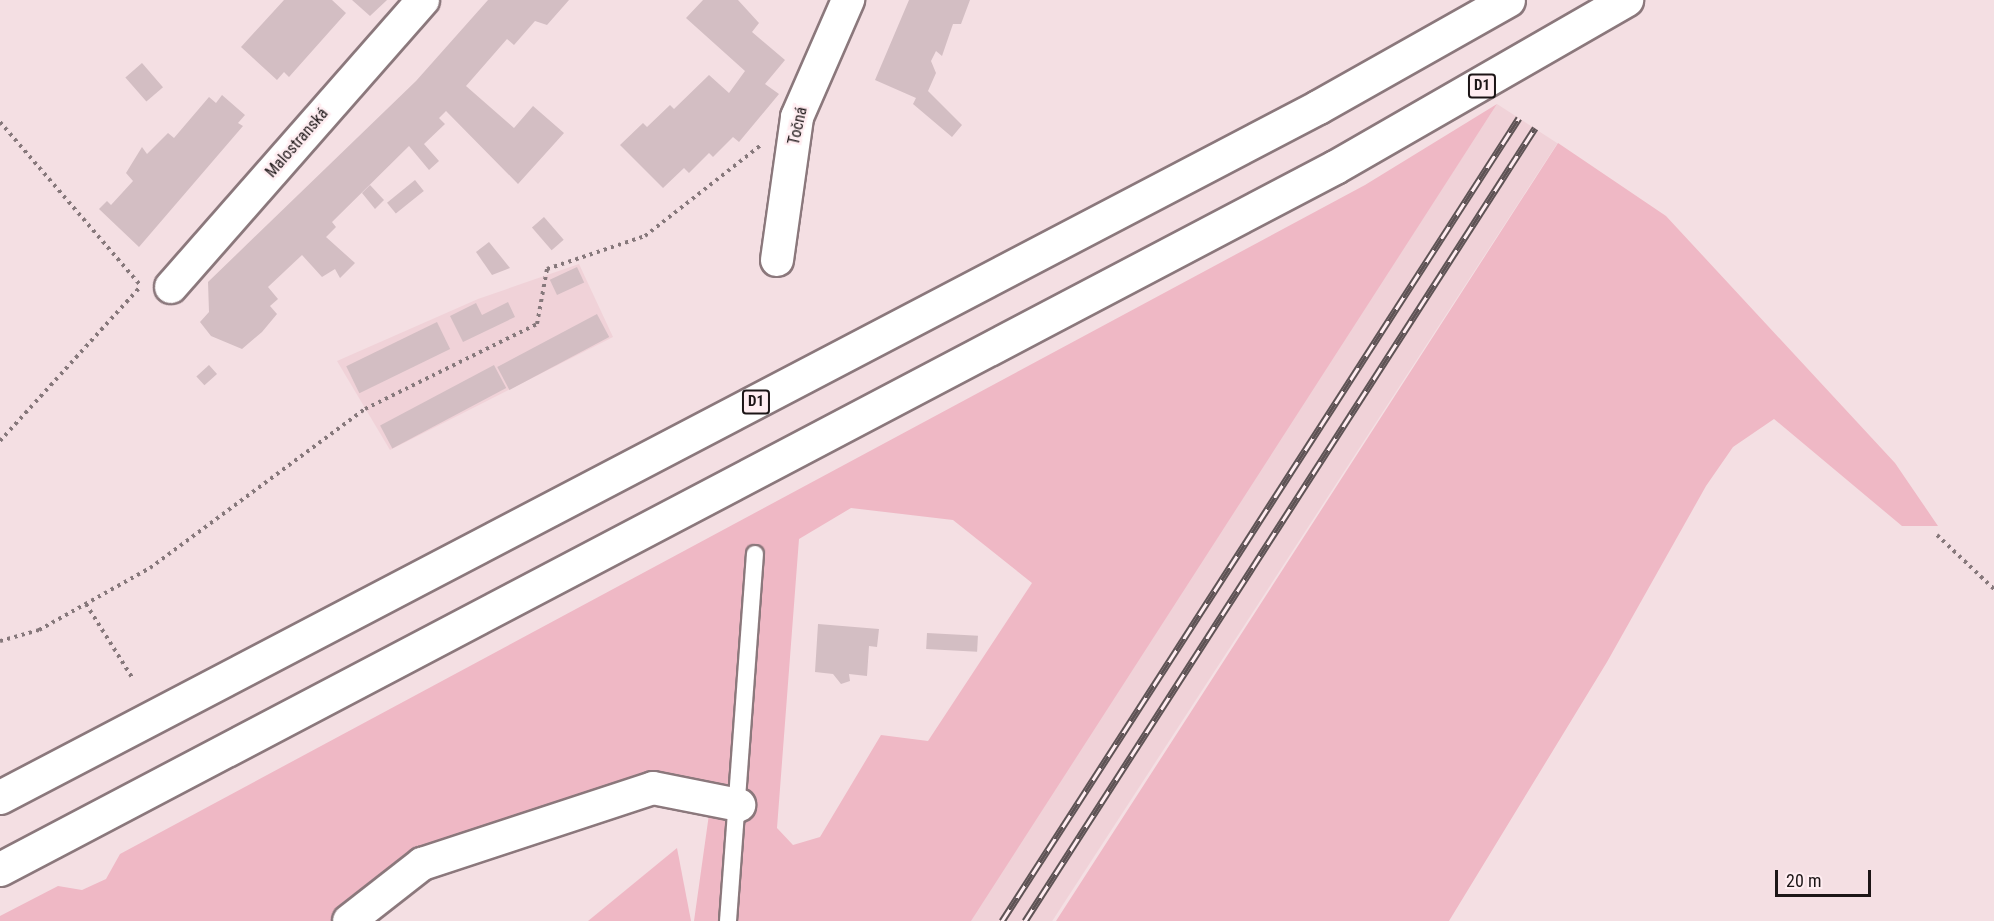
<!DOCTYPE html>
<html>
<head>
<meta charset="utf-8">
<style>
  body { margin:0 }
  #map { position:relative; width:1994px; height:921px; overflow:hidden; background:#f4dfe3; font-family:"Roboto Condensed",sans-serif }
  div>[style] { position:absolute }
  [style*='--x'] { left:calc(var(--x)*1px); top:calc(var(--y)*1px); width:calc(var(--w)*1px); rotate:calc(var(--a)*1deg) }
  .built>* { inset:0; background:#f0d2d8; transform-origin:0 0 }
  .green>* { inset:0; background:#efb8c5 }
  .building>* { inset:0; background:#d3bec3; transform-origin:0 0 }
  .path>* { height:4px; margin-top:-2px; transform-origin:0; background:repeating-linear-gradient(90deg,#86787b 0 3px,transparent 0 7.5px) }
  .roads { filter:drop-shadow(2px 0 #8b787c) drop-shadow(-2px 0 #8b787c) drop-shadow(0 2px #8b787c) drop-shadow(0 -2px #8b787c) }
  .service>* { height:16px; margin:-8px; padding:0 8px; transform-origin:8px; border-radius:8px; background:#fff }
  .minor>* { height:32px; margin:-16px; padding:0 16px; transform-origin:16px; border-radius:16px; background:#fff }
  .motorway>* { height:33px; margin:-16.5px; padding:0 16.5px; transform-origin:16.5px; border-radius:16.5px; background:#fff }
  .rail>* { height:7px; margin-top:-3.5px; transform-origin:0; background:repeating-linear-gradient(90deg,#ffedf1 0 14px,#5e5355 0 28px); box-sizing:border-box; border-block:2px solid #5e5355 }
  span { translate:-50% -50%; white-space:nowrap; text-align:center; line-height:1.15; -webkit-text-stroke:5px #ffedf1; paint-order:stroke }
  .shield-label span { padding:2px 4px; background:#ffedf1; border:2px solid; border-radius:4px; -webkit-text-stroke-width:0 }
  .shield-label { font-size:15px; color:#1c1516; font-weight:700 }
  .street-label { font-size:16px; color:#1c1516 }
  .scale { position:absolute; left:1775px; top:870px; width:96px; height:27px; box-sizing:border-box; border:3px solid #1c1516; border-top:0; padding-left:8px; font-size:18px; line-height:21px; white-space:nowrap; color:#1c1516; -webkit-text-stroke:4px #ffedf1; paint-order:stroke }
</style>
</head>
<body>
<div id="map">
  <div class="built">
    <i style="left:1497px;top:104px;width:72px;height:972px;rotate:33deg"></i>
    <i style="clip-path:polygon(579px 264px,613px 337px,390px 450px,337px 361px,478px 299px)"></i>
  </div>
  <div class="green">
    <i style="clip-path:polygon(evenodd,1497px 104px,971px 921px,694px 921px,711px 800px,653px 788px,422px 864px,349px 921px,0 921px,0 916px,58px 886px,82px 890px,106px 879px,120px 854px,1365px 185px,1497px 104px,851px 508px,953px 520px,1032px 583px,928px 741px,881px 735px,820px 837px,793px 845px,777px 828px,799px 539px,851px 508px)"></i>
    <i style="clip-path:polygon(1558px 143px,1666px 216px,1895px 463px,1938px 526px,1902px 526px,1774px 419px,1733px 447px,1706px 486px,1607px 662px,1449px 921px,1056px 921px)"></i>
    <i style="clip-path:polygon(677px 848px,691px 921px,588px 921px)"></i>
  </div>
  <div class="building">
    <i style="clip-path:polygon(284px 0,332px 0,346px 13px,289px 77px,284px 72px,277px 80px,241px 47px)"></i>
    <i style="clip-path:polygon(352px 0,387px 0,370px 16px)"></i>
    <i style="clip-path:polygon(488px 0,569px 0,547px 25px,535px 21px,514px 45px,507px 39px,466px 86px,514px 128px,533px 106px,564px 133px,518px 184px,446px 111px,439px 118px,445px 124px,424px 144px,439px 161px,429px 170px,409px 146px,332px 222px,336px 227px,326px 237px,355px 263px,340px 278px,335px 269px,322px 277px,302px 255px,268px 287px,278px 299px,270px 306px,277px 314px,262px 332px,242px 349px,211px 336px,200px 322px,209px 312px,208px 282px,416px 81px)"></i>
    <i style="clip-path:polygon(703px 0,738px 0,759px 23px,752px 32px,785px 60px,765px 84px,779px 94px,739px 142px,733px 137px,713px 157px,709px 153px,689px 173px,684px 168px,663px 188px,620px 145px,643px 123px,647px 127px,670px 105px,674px 109px,709px 75px,729px 93px,745px 71px,686px 18px)"></i>
    <i style="clip-path:polygon(909px 0,970px 0,961px 24px,953px 24px,942px 56px,936px 51px,931px 61px,936px 73px,928px 91px,962px 125px,952px 137px,913px 104px,916px 98px,875px 80px)"></i>
    <i style="left:142px;top:63px;width:32px;height:22px;rotate:49deg"></i>
    <i style="clip-path:polygon(222px 95px,245px 115px,238px 123px,243px 126px,139px 247px,99px 209px,107px 201px,111px 205px,133px 181px,126px 173px,142px 147px,147px 154px,168px 133px,174px 138px,209px 97px,216px 103px)"></i>
    <i style="left:415px;top:180px;width:14px;height:36px;rotate:51deg"></i>
    <i style="clip-path:polygon(370px 185px,384px 200px,375px 209px,362px 193px)"></i>
    <i style="left:544px;top:217px;width:30px;height:16px;rotate:49deg"></i>
    <i style="clip-path:polygon(489px 242px,510px 268px,492px 275px,476px 252px)"></i>
    <i style="left:577px;top:267px;width:17px;height:30px;rotate:65deg"></i>
    <i style="clip-path:polygon(508px 302px,515px 317px,463px 342px,450px 316px,476px 303px,482px 315px)"></i>
    <i style="left:597px;top:314px;width:26px;height:113px;rotate:62deg"></i>
    <i style="left:437px;top:322px;width:30px;height:101px;rotate:64deg"></i>
    <i style="left:209px;top:365px;width:12px;height:17px;rotate:48deg"></i>
    <i style="left:494px;top:365px;width:26px;height:129px;rotate:62deg"></i>
    <i style="clip-path:polygon(818px 624px,879px 629px,877px 647px,869px 646px,867px 676px,849px 674px,850px 681px,841px 684px,833px 674px,815px 672px)"></i>
    <i style="left:927px;top:633px;width:51px;height:16px;rotate:3deg"></i>
  </div>
  <div class="path">
    <i style="--x:0;--y:122;--w:215;--a:49.3"></i>
    <i style="--x:0;--y:441;--w:207;--a:-47.7"></i>
    <i style="--x:1937;--y:535;--w:79;--a:43.5"></i>
    <i style="--x:86;--y:604;--w:89;--a:57.9"></i>
    <i style="--x:0;--y:641;--w:41;--a:-15.8"></i>
    <i style="--x:39;--y:630;--w:127;--a:-29.2"></i>
    <i style="--x:150;--y:568;--w:267;--a:-36.5"></i>
    <i style="--x:365;--y:409;--w:192;--a:-26.3"></i>
    <i style="--x:537;--y:324;--w:56;--a:-79.7"></i>
    <i style="--x:547;--y:269;--w:103;--a:-18.6"></i>
    <i style="--x:645;--y:236;--w:147;--a:-38.1"></i>
  </div>
  <div class="roads">
    <div class="service">
      <i style="--x:728;--y:921;--w:368;--a:-85.8"></i>
    </div>
    <div class="minor">
      <i style="--x:777;--y:260;--w:144;--a:-82"></i>
      <i style="--x:797;--y:117;--w:128;--a:-66.4"></i>
      <i style="--x:171;--y:287;--w:382;--a:-48.7"></i>
      <i style="--x:349;--y:921;--w:93;--a:-38"></i>
      <i style="--x:422;--y:864;--w:243;--a:-18.2"></i>
      <i style="--x:653;--y:788;--w:88;--a:11.2"></i>
    </div>
    <div class="motorway">
      <i style="--x:0;--y:797;--w:1488;--a:-27.63"></i>
      <i style="--x:1318;--y:107;--w:218;--a:-29.4"></i>
      <i style="--x:0;--y:869;--w:1508;--a:-27.74"></i>
      <i style="--x:1335;--y:167;--w:336;--a:-29.9"></i>
    </div>
  </div>
  <div class="rail">
    <i style="--x:1002;--y:921;--w:955;--a:-57.23"></i>
    <i style="--x:1025;--y:921;--w:943;--a:-57.25"></i>
  </div>
  <div class="shield-label">
    <span style="left:1482px;top:86px">D1</span>
    <span style="left:756px;top:402px">D1</span>
  </div>
  <div class="street-label">
    <span style="left:798px;top:126px;rotate:-77deg">Točná</span>
    <span style="left:297px;top:143px;rotate:-49deg">Malostranská</span>
  </div>
  <div class="scale">20 m</div>
</div>
</body>
</html>
